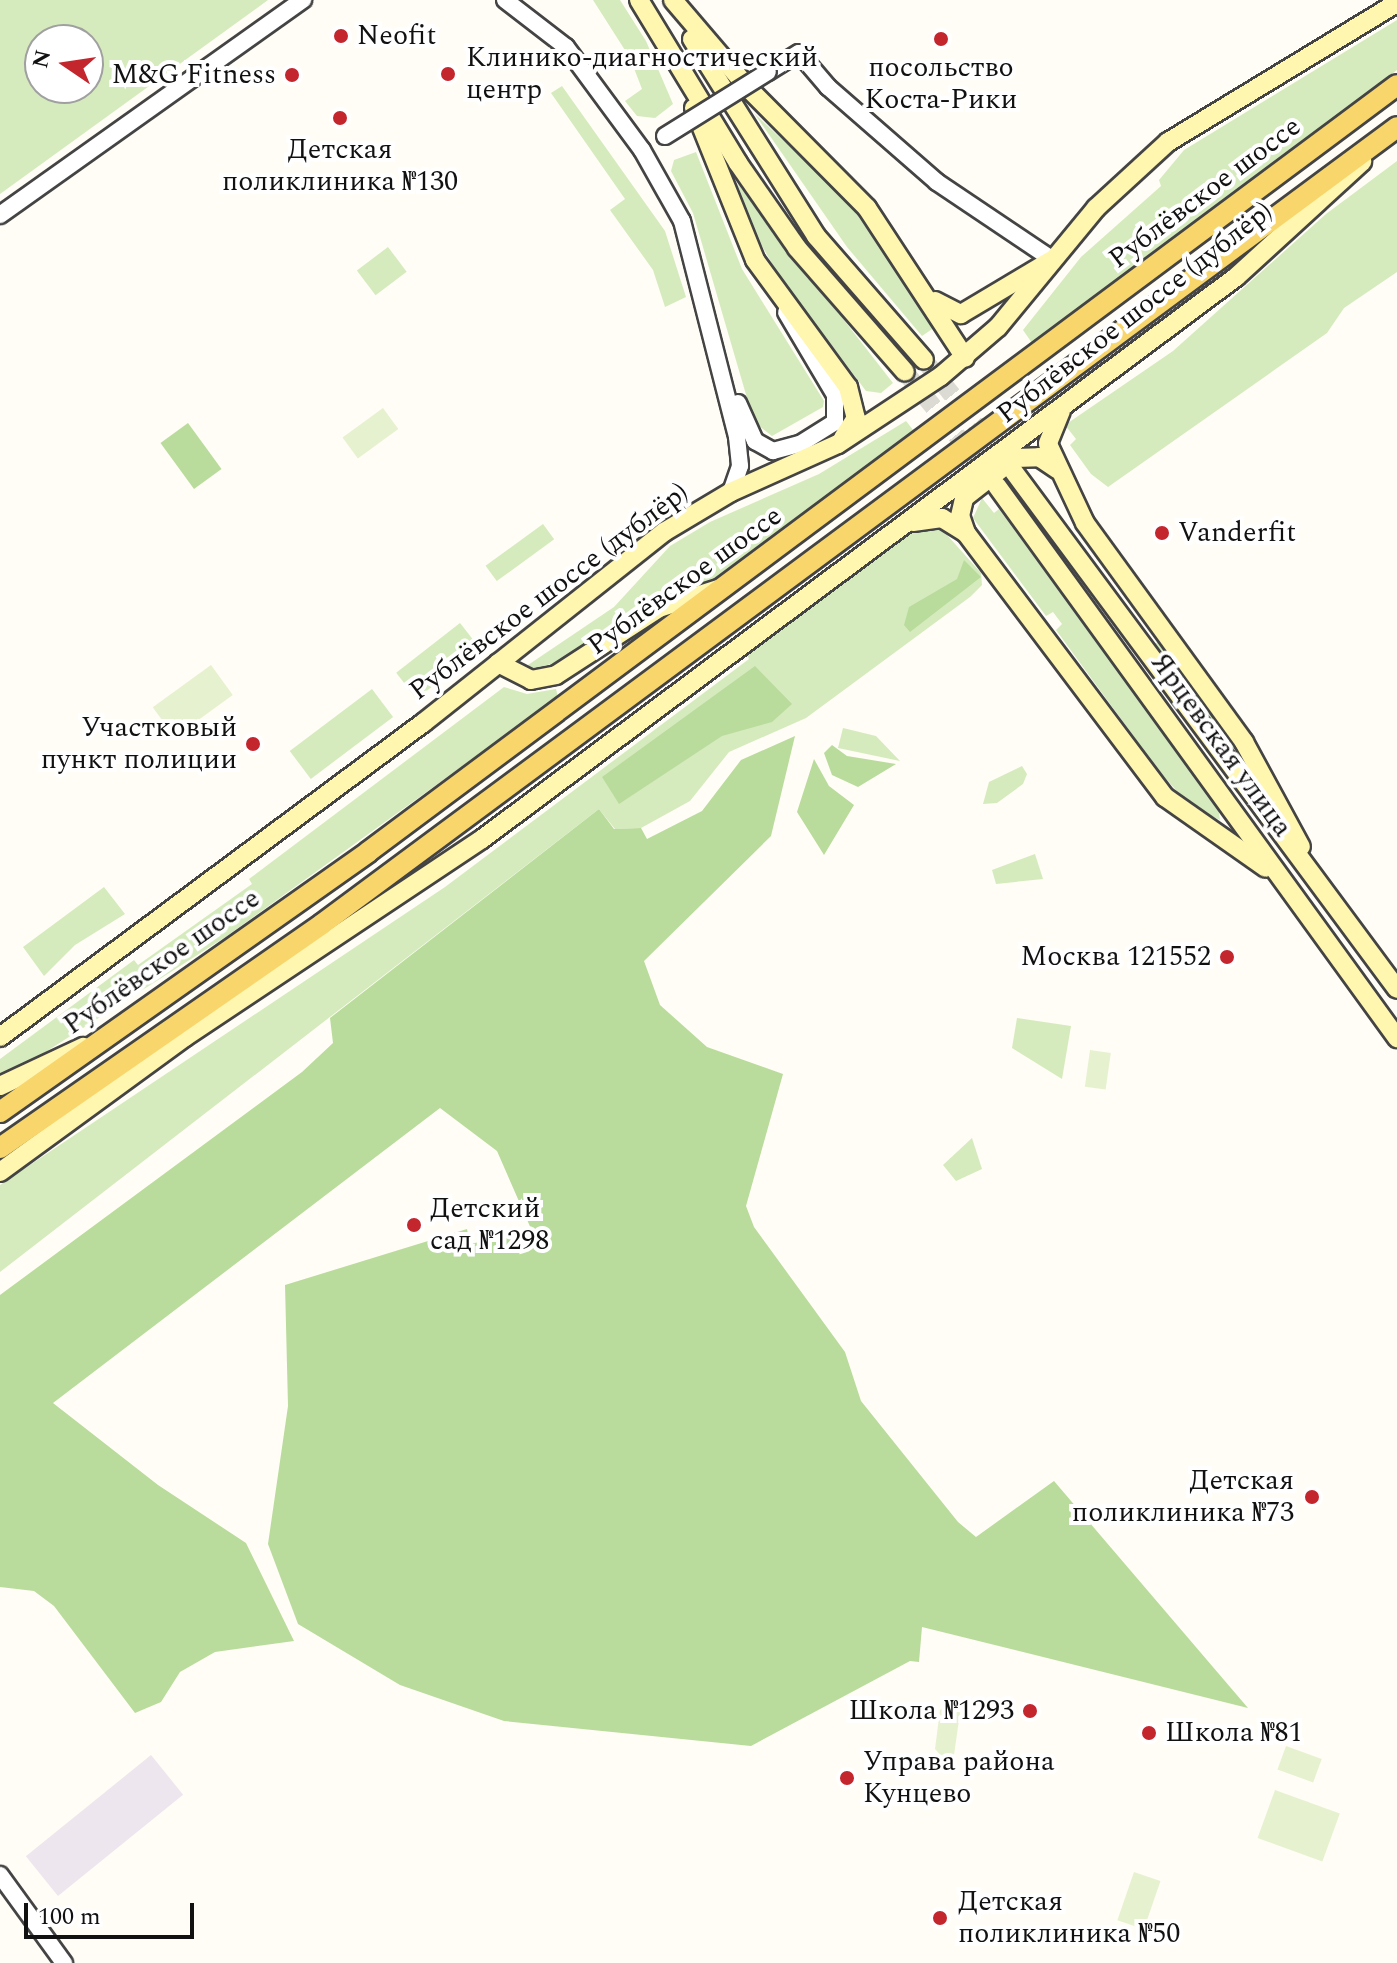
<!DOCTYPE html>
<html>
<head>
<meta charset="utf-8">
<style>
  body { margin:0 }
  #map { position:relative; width:1397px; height:1963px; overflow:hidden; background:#fffdf5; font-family:Spectral,serif }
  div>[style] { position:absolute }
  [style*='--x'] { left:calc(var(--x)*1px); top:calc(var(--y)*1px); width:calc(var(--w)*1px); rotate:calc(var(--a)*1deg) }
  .industrial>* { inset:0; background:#eee6ef; transform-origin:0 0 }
  .green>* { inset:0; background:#d5ebbd; transform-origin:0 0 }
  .forest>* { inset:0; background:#b9dc9c; transform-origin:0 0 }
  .pitch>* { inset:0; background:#e6f2cf; transform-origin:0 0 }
  .secondary-tunnel>* { height:18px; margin-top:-9px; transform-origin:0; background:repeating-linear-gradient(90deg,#dbdad3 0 18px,transparent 0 27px) }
  .roads { filter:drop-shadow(2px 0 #444) drop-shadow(-2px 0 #444) drop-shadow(0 2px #444) drop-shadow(0 -2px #444) }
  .tertiary>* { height:16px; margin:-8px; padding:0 8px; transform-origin:8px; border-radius:8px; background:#fff }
  .secondary>* { height:18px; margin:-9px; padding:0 9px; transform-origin:9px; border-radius:9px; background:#fff6b0 }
  .primary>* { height:20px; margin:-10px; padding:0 10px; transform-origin:10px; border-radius:10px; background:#f9d66b }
  .bridges { filter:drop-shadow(2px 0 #444) drop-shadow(-2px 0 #444) drop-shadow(0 2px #444) drop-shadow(0 -2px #444) }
  .tertiary-bridge>* { height:16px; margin:-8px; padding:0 8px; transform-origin:8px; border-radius:8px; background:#fff }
  .dots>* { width:22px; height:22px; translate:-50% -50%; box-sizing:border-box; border:4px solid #fff; border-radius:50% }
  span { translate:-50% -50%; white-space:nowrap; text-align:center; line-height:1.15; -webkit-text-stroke:8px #fff; paint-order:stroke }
  .poi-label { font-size:28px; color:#111 }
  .left { translate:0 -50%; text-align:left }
  .right { translate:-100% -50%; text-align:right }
  .street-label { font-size:28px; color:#111 }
  .north { position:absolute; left:24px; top:24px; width:80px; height:80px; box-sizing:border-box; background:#fff; border:2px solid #a0a0a0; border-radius:50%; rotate:283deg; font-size:22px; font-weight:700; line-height:32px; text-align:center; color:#111 }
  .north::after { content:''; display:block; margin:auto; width:28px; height:36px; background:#c4262e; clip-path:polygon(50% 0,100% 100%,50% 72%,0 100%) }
  .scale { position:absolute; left:24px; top:1903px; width:170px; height:36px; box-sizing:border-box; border:4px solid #111; border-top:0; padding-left:10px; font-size:24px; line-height:28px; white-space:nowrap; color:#111; -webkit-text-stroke:6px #fff; paint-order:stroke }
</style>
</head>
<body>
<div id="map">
  <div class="industrial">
    <i style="left:151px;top:1755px;width:51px;height:161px;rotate:51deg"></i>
  </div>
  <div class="green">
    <i style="clip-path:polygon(evenodd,0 0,268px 0,0 194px,0 0,40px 40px,88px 40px,88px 88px,40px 88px,40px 40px)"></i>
    <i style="clip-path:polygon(593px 0,620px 0,646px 41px,673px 104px,655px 118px,637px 116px,625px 101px,642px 89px,630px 58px)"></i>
    <i style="clip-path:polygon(1397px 20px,1397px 70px,1032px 343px,1023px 330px,1081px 257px,1161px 186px,1159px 180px,1184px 150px)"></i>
    <i style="clip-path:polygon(562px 86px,665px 231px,686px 297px,665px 307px,653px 270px,610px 210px,625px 199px,551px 93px)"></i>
    <i style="clip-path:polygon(754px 113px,849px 203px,935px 327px,922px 336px,847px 247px)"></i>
    <i style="clip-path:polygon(696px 152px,742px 269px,824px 401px,823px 407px,772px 436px,754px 422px,693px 213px,671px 171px,674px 160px)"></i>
    <i style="clip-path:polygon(1397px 161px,1397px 272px,1344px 308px,1327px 333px,1108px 487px,1091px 474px,1070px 445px,1076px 439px,1065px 425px,1173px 351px,1326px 214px)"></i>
    <i style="clip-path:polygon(737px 183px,893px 383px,881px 393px,866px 391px,778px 274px,754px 232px)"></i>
    <i style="left:388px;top:247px;width:31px;height:39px;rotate:53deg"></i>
    <i style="clip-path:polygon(906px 421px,914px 431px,704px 586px,672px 593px,567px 659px,528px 671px,528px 665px,614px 607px,670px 546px,710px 522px,819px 474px)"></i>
    <i style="clip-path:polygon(982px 498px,994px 513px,999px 509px,1218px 807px,1220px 820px,1190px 806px,1159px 771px,1056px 630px,1062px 624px,1053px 612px,1046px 616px,973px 518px)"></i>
    <i style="left:543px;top:524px;width:19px;height:71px;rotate:54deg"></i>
    <i style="clip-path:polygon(939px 526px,981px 573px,982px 585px,970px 597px,806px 718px,729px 752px,690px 801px,641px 828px,615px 829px,599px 809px,0 1272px,0 1185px,445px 887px,749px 659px,744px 648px,918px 527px)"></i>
    <i style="left:460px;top:623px;width:33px;height:81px;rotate:52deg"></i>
    <i style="left:1159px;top:641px;width:155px;height:8px;rotate:54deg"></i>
    <i style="clip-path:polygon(504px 687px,527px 694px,556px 689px,558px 697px,227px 936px,0 1081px,0 1059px,134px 960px,138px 965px,252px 884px,249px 879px)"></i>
    <i style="left:372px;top:689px;width:35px;height:103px;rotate:53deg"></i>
    <i style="clip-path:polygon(843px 728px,876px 736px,900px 761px,838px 748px)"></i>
    <i style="clip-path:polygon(1022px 766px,1027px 774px,1023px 784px,997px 803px,983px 804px,989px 782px)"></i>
    <i style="clip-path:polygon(1035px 854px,1043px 879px,996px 884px,992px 870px)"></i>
    <i style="clip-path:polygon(104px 887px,125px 914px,75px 945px,44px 976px,23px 947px)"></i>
    <i style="clip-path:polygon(1017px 1018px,1071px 1026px,1062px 1079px,1012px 1048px)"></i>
    <i style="clip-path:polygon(972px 1138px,982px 1169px,956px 1181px,943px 1165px)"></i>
  </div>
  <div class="forest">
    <i style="left:188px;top:423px;width:57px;height:34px;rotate:54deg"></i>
    <i style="clip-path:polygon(964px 560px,981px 577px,910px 632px,904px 625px,909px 607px,957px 579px)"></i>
    <i style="clip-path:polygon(755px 666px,792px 704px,772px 722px,722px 736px,619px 804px,602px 777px)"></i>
    <i style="clip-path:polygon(795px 736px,771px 836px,644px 961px,660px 1005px,707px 1047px,783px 1074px,746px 1206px,754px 1227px,845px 1352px,861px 1401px,958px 1522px,976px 1537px,1054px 1481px,1248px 1708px,922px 1627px,919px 1662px,910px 1661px,751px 1746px,504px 1721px,400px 1685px,298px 1624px,268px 1544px,288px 1406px,285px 1285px,467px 1229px,470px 1244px,532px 1231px,497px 1151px,440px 1108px,53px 1403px,158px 1485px,246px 1543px,294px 1641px,215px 1652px,180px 1672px,161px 1702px,135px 1713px,54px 1606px,34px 1591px,0 1587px,0 1295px,302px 1072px,333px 1043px,330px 1018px,599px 809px,614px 829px,641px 828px,647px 839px,702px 811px,741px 760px)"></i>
    <i style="clip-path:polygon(832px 745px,847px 756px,896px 764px,858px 787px,832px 775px,824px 753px)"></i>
    <i style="clip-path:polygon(814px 759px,829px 786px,854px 805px,824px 855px,797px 812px)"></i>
  </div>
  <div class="pitch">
    <i style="left:383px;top:408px;width:26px;height:50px;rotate:54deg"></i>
    <i style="left:211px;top:665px;width:37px;height:72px;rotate:54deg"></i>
    <i style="left:1090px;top:1050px;width:21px;height:37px;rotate:8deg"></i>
    <i style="clip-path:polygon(952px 1701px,960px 1713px,954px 1755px,944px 1759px,935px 1749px,940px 1710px)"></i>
    <i style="left:1286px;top:1746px;width:38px;height:25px;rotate:20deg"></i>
    <i style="left:1275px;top:1790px;width:69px;height:51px;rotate:20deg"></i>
    <i style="left:1134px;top:1872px;width:28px;height:51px;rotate:19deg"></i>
  </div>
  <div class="secondary-tunnel">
    <i style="--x:924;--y:360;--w:134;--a:51.1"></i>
    <i style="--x:905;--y:372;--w:136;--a:50.9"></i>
  </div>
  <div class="roads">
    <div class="tertiary">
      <i style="--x:505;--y:0;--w:77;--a:37.6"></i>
      <i style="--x:566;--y:47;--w:128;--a:53.6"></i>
      <i style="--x:642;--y:150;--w:81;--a:60.6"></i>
      <i style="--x:682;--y:221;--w:223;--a:75.7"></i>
      <i style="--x:737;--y:437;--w:29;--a:84"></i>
      <i style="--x:740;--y:466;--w:28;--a:109"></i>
      <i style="--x:768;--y:72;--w:36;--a:-32"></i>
      <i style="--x:799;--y:53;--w:45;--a:49.5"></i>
      <i style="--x:828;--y:87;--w:145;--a:41.1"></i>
      <i style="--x:937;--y:182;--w:140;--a:33.9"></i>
      <i style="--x:0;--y:215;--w:372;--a:-35.4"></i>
      <i style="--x:738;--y:403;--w:42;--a:65.9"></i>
      <i style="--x:755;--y:441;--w:21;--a:29"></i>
      <i style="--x:773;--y:451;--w:28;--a:-15"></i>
      <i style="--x:800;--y:444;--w:41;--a:-32.2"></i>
      <i style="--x:835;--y:422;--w:27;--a:-90"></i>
      <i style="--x:835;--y:395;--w:96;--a:-120.6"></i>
      <i style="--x:0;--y:1875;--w:109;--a:54"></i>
    </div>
    <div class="secondary">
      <i style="--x:639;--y:0;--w:191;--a:58.7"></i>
      <i style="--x:738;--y:163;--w:103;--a:55.2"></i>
      <i style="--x:797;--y:248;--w:164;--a:48.9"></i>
      <i style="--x:673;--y:0;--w:118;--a:49.5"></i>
      <i style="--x:750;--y:90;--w:166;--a:45.2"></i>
      <i style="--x:867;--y:208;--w:179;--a:56.8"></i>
      <i style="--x:692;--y:39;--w:233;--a:57.8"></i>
      <i style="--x:816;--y:236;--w:164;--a:48.9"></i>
      <i style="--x:694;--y:108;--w:164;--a:68.1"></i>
      <i style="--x:755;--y:260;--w:157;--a:53.8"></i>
      <i style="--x:848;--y:387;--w:32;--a:76"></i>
      <i style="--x:856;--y:418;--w:24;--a:123"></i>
      <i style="--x:935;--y:301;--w:29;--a:27"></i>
      <i style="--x:961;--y:314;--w:104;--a:-30.8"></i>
      <i style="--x:1061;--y:411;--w:35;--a:112"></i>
      <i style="--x:1048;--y:444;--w:87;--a:64.9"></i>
      <i style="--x:1085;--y:523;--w:271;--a:54"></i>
      <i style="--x:1244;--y:742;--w:119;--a:61.5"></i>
      <i style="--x:1014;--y:472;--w:643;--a:53.47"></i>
      <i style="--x:997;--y:486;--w:682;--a:54.07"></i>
      <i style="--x:913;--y:522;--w:29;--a:-8"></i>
      <i style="--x:942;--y:518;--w:28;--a:32"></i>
      <i style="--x:966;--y:533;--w:331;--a:53"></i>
      <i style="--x:1165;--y:797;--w:123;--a:35.1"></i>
      <i style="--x:966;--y:533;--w:18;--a:-109"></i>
      <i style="--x:960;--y:516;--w:18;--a:-77"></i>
      <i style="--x:964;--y:498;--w:65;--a:-38.1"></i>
      <i style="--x:1015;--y:458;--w:24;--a:-2"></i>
      <i style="--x:1039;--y:457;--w:22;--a:34"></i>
      <i style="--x:498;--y:663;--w:37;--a:27"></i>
      <i style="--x:531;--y:680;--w:25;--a:-11"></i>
      <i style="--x:556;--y:675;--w:123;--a:-33"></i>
      <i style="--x:659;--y:608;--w:62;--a:-17.9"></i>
      <i style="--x:0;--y:1037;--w:527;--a:-36.59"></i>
      <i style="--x:423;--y:723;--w:308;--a:-38.4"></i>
      <i style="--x:664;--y:532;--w:78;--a:-30.8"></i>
      <i style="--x:731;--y:492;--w:117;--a:-24.2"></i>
      <i style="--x:838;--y:444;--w:123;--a:-33.4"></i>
      <i style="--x:941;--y:376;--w:75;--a:-40.7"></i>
      <i style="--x:998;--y:327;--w:154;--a:-50.5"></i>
      <i style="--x:1096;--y:208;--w:98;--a:-42.5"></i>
      <i style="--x:1168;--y:142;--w:268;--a:-31.3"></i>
      <i style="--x:0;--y:1086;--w:92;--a:-25.2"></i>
      <i style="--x:0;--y:1172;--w:229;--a:-36.1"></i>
      <i style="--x:185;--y:1037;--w:357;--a:-33.7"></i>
      <i style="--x:482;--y:839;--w:940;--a:-36.7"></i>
      <i style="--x:1236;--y:277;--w:171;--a:-42.4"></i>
    </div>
    <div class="primary">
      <i style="--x:0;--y:1112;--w:451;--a:-35.2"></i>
      <i style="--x:368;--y:852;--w:1283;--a:-36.7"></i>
      <i style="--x:0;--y:1148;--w:392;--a:-34.8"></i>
      <i style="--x:322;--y:924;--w:1338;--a:-36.55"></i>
    </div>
  </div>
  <div class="bridges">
    <div class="tertiary-bridge">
      <i style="--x:665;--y:136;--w:121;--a:-31.9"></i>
    </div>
  </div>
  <div class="dots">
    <i style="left:341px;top:36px;background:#c4262e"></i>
    <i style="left:941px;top:39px;background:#c4262e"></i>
    <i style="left:448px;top:74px;background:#c4262e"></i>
    <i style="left:292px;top:75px;background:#c4262e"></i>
    <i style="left:340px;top:118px;background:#c4262e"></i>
    <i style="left:1162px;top:533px;background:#c4262e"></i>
    <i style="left:253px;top:744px;background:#c4262e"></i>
    <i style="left:1227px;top:957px;background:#c4262e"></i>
    <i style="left:414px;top:1225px;background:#c4262e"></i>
    <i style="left:1312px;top:1497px;background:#c4262e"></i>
    <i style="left:1030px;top:1711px;background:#c4262e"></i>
    <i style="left:1149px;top:1733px;background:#c4262e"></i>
    <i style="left:847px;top:1778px;background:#c4262e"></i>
    <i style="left:940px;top:1918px;background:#c4262e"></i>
  </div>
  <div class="poi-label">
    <span class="left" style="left:357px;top:36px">Neofit</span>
    <span class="left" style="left:466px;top:74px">Клинико-диагностический<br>центр</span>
    <span style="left:941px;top:84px">посольство<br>Коста-Рики</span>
    <span class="right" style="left:276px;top:75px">M&amp;G Fitness</span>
    <span style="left:340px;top:166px">Детская<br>поликлиника №130</span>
    <span class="left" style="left:1178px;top:533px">Vanderfit</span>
    <span class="right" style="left:237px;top:744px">Участковый<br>пункт полиции</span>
    <span class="right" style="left:1211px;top:957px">Москва 121552</span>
    <span class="left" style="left:430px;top:1225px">Детский<br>сад №1298</span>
    <span class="right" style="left:1294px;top:1497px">Детская<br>поликлиника №73</span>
    <span class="right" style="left:1014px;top:1711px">Школа №1293</span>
    <span class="left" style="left:1165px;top:1733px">Школа №81</span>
    <span class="left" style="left:863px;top:1778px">Управа района<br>Кунцево</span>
    <span class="left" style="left:958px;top:1918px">Детская<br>поликлиника №50</span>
  </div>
  <div class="street-label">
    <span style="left:1205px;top:193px;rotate:-37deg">Рублёвское шоссе</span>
    <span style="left:1135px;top:313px;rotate:-38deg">Рублёвское шоссе (дублёр)</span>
    <span style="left:685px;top:581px;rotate:-36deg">Рублёвское шоссе</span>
    <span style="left:549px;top:592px;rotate:-37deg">Рублёвское шоссе (дублёр)</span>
    <span style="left:1221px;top:745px;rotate:54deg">Ярцевская улица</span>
    <span style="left:162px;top:962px;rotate:-35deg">Рублёвское шоссе</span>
  </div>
  <div class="north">N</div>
  <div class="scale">100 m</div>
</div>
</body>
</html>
